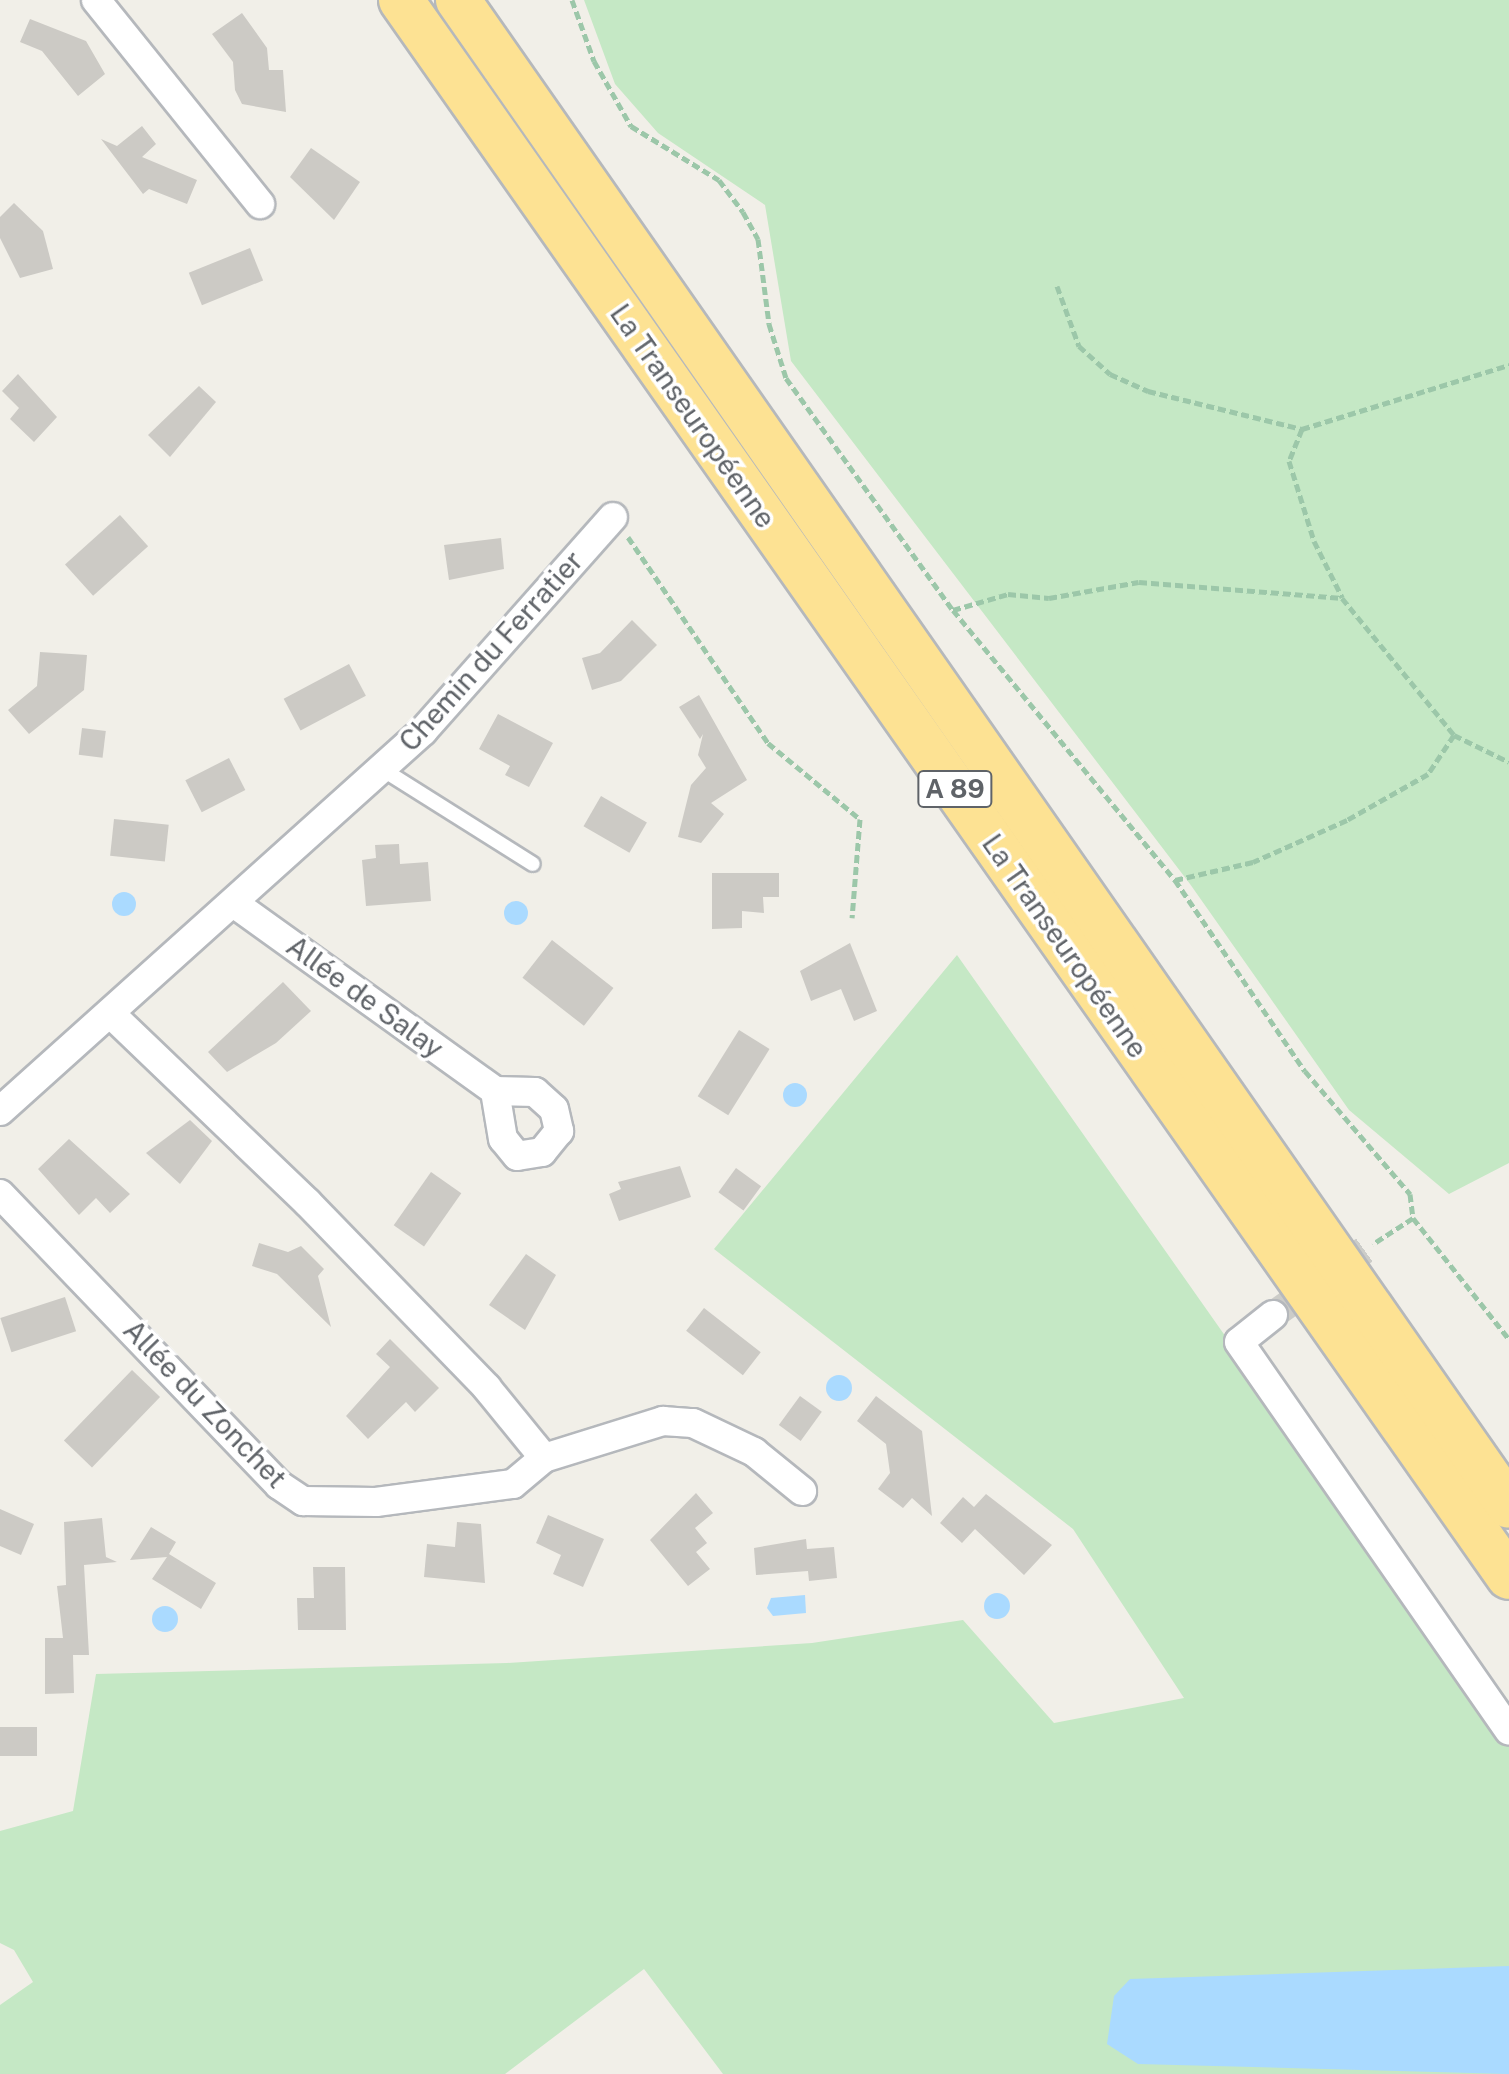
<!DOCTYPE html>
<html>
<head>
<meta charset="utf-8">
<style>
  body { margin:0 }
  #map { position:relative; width:1509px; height:2074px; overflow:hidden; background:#f1efe8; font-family:"Public Sans",sans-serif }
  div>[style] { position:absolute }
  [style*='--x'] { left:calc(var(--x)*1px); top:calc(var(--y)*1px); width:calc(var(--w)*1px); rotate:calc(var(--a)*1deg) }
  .green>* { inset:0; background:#c5e8c5 }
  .water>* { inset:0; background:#aadaff }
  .round { border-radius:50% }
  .building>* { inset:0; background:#cccac5; transform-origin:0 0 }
  .street-tunnel>* { height:28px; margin-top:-14px; transform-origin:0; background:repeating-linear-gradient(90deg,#ccccc8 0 28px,transparent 0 42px) }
  .path>* { height:5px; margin-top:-2.5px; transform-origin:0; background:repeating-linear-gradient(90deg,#9cc7a9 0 8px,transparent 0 12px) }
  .roads { filter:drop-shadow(2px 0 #b5b8bc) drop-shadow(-2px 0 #b5b8bc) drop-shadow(0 2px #b5b8bc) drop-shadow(0 -2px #b5b8bc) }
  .lane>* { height:14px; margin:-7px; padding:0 7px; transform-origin:7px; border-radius:7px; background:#fff }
  .street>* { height:28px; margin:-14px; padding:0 14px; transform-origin:14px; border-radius:14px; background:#fff }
  .highway>* { height:44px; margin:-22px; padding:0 22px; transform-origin:22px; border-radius:22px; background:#fde293 }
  span { translate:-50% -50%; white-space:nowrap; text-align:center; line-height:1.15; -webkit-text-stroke:7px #fff; paint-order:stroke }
  .shield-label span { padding:2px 6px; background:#fff; border:2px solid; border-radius:6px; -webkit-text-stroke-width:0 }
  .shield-label { font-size:26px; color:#5f6368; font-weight:700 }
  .street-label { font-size:28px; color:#5f6368 }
</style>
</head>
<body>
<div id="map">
  <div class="green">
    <i style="clip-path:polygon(584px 0,1509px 0,1509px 1163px,1449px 1194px,1349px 1110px,1190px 884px,791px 361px,765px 205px,658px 133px,615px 84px)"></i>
    <i style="clip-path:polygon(957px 955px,1509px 1739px,1509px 2074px,723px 2074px,644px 1969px,505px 2074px,0 2074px,0 2005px,33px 1982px,14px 1950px,0 1943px,0 1831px,73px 1811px,96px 1674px,507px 1663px,812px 1643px,963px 1620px,1054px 1723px,1184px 1698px,1073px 1529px,714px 1249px)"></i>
  </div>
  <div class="water">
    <i class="round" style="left:112px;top:892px;width:24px;height:24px"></i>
    <i class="round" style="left:504px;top:901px;width:24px;height:24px"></i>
    <i class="round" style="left:783px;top:1083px;width:24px;height:24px"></i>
    <i class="round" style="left:826px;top:1375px;width:26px;height:26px"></i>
    <i class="round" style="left:984px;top:1593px;width:26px;height:26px"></i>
    <i style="clip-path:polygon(805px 1595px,806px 1613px,773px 1616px,767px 1608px,771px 1598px)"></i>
    <i class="round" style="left:152px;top:1606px;width:26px;height:26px"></i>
    <i style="clip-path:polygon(1509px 1966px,1509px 2074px,1138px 2064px,1107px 2044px,1114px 1996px,1130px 1979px)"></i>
  </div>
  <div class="building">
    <i style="clip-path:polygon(242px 13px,267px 48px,269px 70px,283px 70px,286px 112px,242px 104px,235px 90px,233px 62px,212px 34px)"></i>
    <i style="clip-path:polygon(30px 19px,86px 41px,105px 74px,78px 96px,42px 51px,20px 42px)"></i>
    <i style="clip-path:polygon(142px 126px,156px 144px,142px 157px,197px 180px,187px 204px,149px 189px,143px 194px,101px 139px,117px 146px)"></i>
    <i style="clip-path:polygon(311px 148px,360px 182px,334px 220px,290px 177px)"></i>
    <i style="clip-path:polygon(14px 203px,43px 231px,53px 269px,20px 278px,0 238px,0 217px)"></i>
    <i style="left:250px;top:248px;width:35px;height:66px;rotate:68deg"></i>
    <i style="clip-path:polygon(18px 374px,57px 417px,34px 442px,10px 419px,19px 408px,2px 391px)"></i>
    <i style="clip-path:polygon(199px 386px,216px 402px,170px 457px,148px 435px)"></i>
    <i style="left:120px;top:515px;width:42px;height:74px;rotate:48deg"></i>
    <i style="clip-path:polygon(501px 538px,504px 569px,449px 580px,444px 545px)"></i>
    <i style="clip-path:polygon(632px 620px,657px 645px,621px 681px,592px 690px,582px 658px,600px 653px)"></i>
    <i style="clip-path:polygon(40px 652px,87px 655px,84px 690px,29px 734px,8px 710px,37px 686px)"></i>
    <i style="left:349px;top:664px;width:36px;height:74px;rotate:62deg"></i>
    <i style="clip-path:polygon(699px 695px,747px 780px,711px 803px,724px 814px,701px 843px,678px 837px,691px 785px,706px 768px,698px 755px,703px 734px,700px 739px,679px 707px)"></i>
    <i style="clip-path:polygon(498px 714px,553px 743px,529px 787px,505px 775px,510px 766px,479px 749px)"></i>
    <i style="left:82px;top:728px;width:24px;height:27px;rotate:7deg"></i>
    <i style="left:229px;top:758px;width:36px;height:49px;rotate:63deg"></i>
    <i style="left:601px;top:796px;width:53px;height:35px;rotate:30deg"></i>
    <i style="left:114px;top:819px;width:55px;height:37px;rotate:6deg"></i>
    <i style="clip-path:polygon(399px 844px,400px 864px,428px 862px,431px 901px,366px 906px,362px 860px,376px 858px,375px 845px)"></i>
    <i style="clip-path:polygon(712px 873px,779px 873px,779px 897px,763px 897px,764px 913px,742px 911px,742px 928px,712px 929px)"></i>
    <i style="left:552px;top:940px;width:78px;height:48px;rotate:38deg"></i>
    <i style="clip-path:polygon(850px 943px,877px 1011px,854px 1021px,841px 989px,811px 1001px,800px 971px)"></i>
    <i style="clip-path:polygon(283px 982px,311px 1011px,276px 1043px,227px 1072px,208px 1052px)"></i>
    <i style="left:739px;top:1030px;width:36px;height:78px;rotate:32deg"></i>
    <i style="clip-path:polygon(190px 1120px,212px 1141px,180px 1184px,146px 1153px)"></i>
    <i style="clip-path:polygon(69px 1139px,130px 1194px,110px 1213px,96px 1198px,79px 1215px,38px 1169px)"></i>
    <i style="clip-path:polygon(680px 1166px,691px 1197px,619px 1221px,609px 1194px,621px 1189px,618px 1182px)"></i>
    <i style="left:736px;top:1168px;width:31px;height:30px;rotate:36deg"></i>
    <i style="left:431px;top:1172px;width:37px;height:65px;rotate:35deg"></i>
    <i style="clip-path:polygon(259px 1243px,288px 1252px,301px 1246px,324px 1269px,318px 1276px,331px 1327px,277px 1274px,252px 1266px)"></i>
    <i style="clip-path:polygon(526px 1254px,556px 1275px,525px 1330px,489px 1305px)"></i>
    <i style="left:65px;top:1297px;width:36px;height:68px;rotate:72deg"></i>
    <i style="left:704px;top:1308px;width:72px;height:29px;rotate:38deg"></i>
    <i style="clip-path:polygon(390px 1339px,439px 1388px,415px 1412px,406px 1402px,368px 1439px,346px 1416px,390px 1367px,376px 1354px)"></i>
    <i style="left:132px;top:1370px;width:39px;height:98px;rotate:44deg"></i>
    <i style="left:800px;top:1396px;width:27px;height:36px;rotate:36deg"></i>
    <i style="clip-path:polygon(876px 1396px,922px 1431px,932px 1516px,912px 1498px,903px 1508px,878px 1489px,890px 1473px,886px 1444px,857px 1421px)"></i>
    <i style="clip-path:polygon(696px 1493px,713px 1513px,695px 1528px,707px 1543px,696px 1552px,710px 1569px,688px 1586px,650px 1540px)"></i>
    <i style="clip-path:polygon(986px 1494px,1052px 1545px,1024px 1575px,975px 1529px,962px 1543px,940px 1523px,963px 1497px,974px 1507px)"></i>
    <i style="clip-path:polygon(0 1509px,34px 1524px,21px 1555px,0 1546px)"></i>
    <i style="clip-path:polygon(548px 1515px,604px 1539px,583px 1587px,553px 1574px,561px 1555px,536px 1543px)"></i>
    <i style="clip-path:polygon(102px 1518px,106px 1557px,117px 1562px,84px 1565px,89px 1655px,73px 1655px,74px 1693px,45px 1694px,45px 1638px,63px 1638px,57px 1586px,66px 1585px,64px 1522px)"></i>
    <i style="clip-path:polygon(457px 1522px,481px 1524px,485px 1583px,424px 1577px,427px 1544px,455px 1547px)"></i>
    <i style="clip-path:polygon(151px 1527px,176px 1542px,169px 1554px,216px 1583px,201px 1609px,152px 1579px,167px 1557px,130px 1560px)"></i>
    <i style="clip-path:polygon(806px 1539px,807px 1549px,834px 1547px,837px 1578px,809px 1581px,808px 1571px,756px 1575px,754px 1548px)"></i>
    <i style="clip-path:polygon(313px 1567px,345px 1567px,346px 1630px,298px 1630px,297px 1598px,314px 1598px)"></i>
    <i style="left:0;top:1727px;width:37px;height:29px"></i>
  </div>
  <div class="street-tunnel">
    <i style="--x:1273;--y:1315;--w:123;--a:-35.4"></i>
  </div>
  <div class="path">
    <i style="--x:572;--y:0;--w:65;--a:70.2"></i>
    <i style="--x:594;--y:61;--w:75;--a:60.4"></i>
    <i style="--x:631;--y:126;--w:103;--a:31.5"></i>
    <i style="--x:719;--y:180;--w:40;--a:53"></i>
    <i style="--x:743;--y:212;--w:31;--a:61"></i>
    <i style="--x:758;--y:239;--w:86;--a:82.6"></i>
    <i style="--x:769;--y:324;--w:57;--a:72.5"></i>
    <i style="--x:786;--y:378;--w:286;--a:54.3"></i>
    <i style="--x:953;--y:610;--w:350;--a:50.6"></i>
    <i style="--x:1175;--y:880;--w:231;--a:55.8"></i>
    <i style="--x:1305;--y:1071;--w:162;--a:49.5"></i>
    <i style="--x:1410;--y:1194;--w:24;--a:83"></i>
    <i style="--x:1413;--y:1218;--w:48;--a:147"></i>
    <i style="--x:1057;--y:286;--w:64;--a:69.9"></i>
    <i style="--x:1079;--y:346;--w:42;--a:42.1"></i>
    <i style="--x:1110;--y:374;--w:42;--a:24.1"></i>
    <i style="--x:1148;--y:391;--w:159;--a:13.9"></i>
    <i style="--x:1302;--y:429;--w:217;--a:-17.2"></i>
    <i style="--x:1302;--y:429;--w:35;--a:112"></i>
    <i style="--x:1289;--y:461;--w:84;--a:72.6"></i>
    <i style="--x:1314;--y:541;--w:63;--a:63.4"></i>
    <i style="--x:628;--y:537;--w:249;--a:55.8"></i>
    <i style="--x:768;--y:743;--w:119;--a:39.6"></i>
    <i style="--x:860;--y:819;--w:99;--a:94.6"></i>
    <i style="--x:953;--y:610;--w:57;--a:-16.2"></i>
    <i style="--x:1008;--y:594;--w:41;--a:5.6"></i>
    <i style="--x:1049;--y:598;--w:91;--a:-10.1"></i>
    <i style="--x:1139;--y:582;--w:204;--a:4.5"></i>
    <i style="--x:1342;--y:598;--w:177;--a:50.7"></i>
    <i style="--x:1454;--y:735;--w:47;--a:123.7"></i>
    <i style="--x:1428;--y:774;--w:93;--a:150.4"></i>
    <i style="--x:1347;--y:820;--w:103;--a:155.9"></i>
    <i style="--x:1253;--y:862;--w:80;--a:167"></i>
    <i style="--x:1454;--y:735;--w:61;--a:26.1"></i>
    <i style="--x:1413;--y:1218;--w:154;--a:51.6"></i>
  </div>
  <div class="roads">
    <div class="lane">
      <i style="--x:382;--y:769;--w:178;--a:32.2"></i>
    </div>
    <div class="street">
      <i style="--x:96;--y:0;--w:262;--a:51.2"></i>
      <i style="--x:235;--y:904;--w:320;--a:35.7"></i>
      <i style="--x:495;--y:1091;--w:40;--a:1.4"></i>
      <i style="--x:535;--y:1092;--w:25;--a:42"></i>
      <i style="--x:554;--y:1109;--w:23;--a:77"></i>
      <i style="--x:559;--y:1131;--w:27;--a:129"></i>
      <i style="--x:542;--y:1152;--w:25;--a:171"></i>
      <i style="--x:517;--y:1156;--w:22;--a:-129"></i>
      <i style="--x:503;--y:1139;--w:49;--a:-99.5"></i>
      <i style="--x:113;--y:1016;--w:270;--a:43.8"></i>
      <i style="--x:308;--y:1203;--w:257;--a:45.9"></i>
      <i style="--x:487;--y:1388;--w:90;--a:50.8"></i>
      <i style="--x:0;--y:1111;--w:569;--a:-41.93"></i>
      <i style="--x:423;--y:731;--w:286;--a:-48.4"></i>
      <i style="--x:0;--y:1194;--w:403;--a:46.2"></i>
      <i style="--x:279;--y:1485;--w:29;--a:34"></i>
      <i style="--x:303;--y:1501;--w:73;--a:0.8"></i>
      <i style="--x:376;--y:1502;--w:138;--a:-7.5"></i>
      <i style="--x:513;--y:1484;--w:40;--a:-40"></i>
      <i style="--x:544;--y:1458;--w:125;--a:-17.3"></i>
      <i style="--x:663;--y:1421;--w:30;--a:4"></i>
      <i style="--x:693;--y:1423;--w:68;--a:25.4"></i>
      <i style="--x:754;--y:1452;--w:62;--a:39.1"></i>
      <i style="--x:1273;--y:1315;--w:43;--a:141.5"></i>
      <i style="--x:1239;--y:1342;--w:473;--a:55.2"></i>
    </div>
    <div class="highway">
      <i style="--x:401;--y:0;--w:1927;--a:54.91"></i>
      <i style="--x:458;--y:0;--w:1836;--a:55.09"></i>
    </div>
  </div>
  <div class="shield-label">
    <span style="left:955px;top:789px">A 89</span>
  </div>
  <div class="street-label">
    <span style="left:693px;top:416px;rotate:55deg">La Transeuropéenne</span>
    <span style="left:491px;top:651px;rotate:-48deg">Chemin du Ferratier</span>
    <span style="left:1065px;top:946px;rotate:55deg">La Transeuropéenne</span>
    <span style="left:365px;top:997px;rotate:36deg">Allée de Salay</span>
    <span style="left:205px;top:1404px;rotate:46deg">Allée du Zonchet</span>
  </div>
</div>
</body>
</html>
